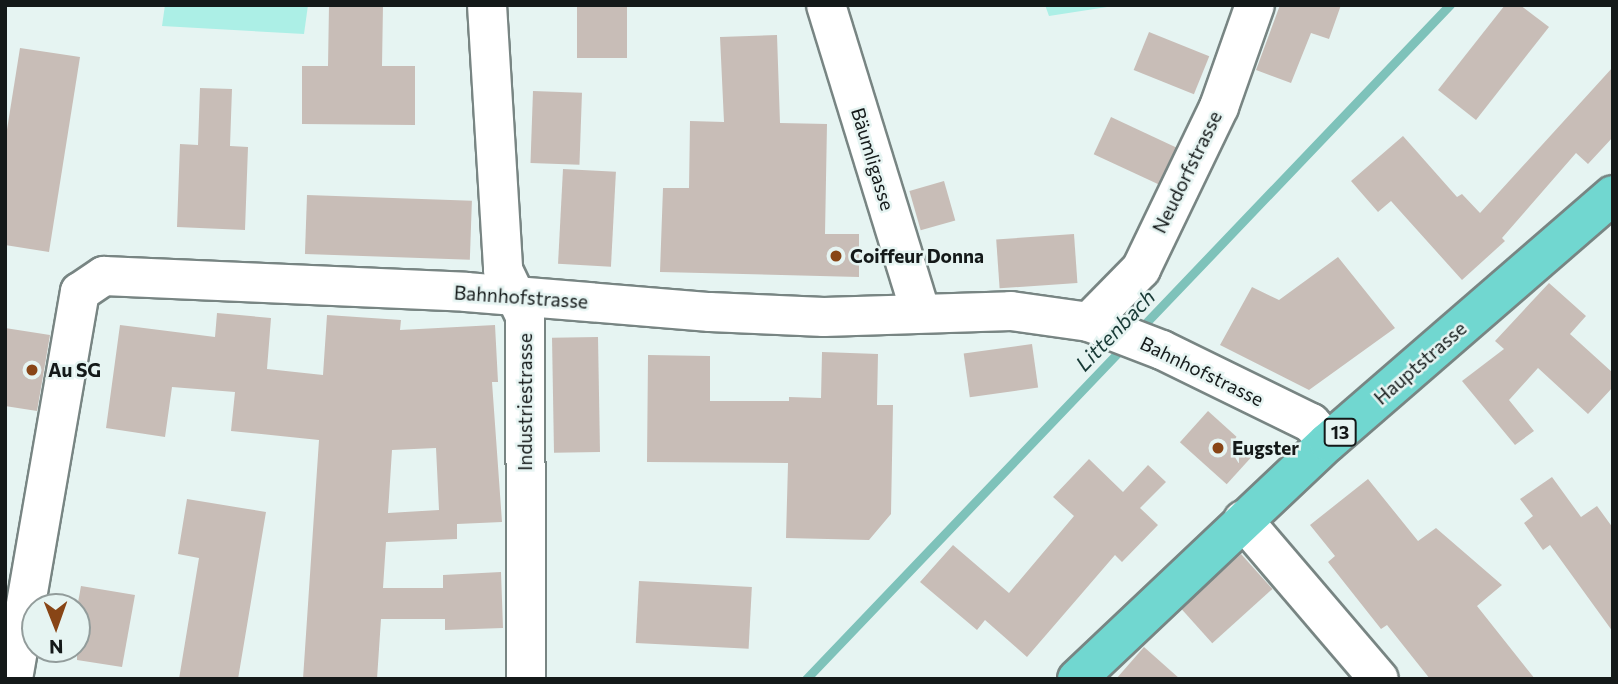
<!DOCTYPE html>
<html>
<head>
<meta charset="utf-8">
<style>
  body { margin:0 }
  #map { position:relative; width:1618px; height:684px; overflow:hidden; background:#e6f4f2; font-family:Commissioner,sans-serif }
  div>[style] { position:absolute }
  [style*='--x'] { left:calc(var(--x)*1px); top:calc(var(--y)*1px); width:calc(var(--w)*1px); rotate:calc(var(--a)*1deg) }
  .green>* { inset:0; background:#acefe6 }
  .stream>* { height:9px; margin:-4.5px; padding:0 4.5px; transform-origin:4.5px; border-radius:4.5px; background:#7ec2ba }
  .building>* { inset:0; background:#c8bdb7; transform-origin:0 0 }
  .roads { filter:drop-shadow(2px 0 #788583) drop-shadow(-2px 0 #788583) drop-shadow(0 2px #788583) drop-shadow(0 -2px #788583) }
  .minor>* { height:38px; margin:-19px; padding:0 19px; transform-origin:19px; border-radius:19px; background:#fff }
  .major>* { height:38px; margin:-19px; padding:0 19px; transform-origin:19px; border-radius:19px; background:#71d7d0 }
  .dots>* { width:19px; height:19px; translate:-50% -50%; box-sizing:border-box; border:4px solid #e6f4f2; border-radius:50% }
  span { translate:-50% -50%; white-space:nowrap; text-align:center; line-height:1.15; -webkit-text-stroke:5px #e6f4f2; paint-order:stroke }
  .shield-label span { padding:2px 5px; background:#e6f4f2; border:2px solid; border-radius:5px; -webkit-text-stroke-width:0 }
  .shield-label { font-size:18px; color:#141919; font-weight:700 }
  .street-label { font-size:19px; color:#141919 }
  .poi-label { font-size:19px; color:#141919; font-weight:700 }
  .left { translate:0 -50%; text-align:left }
  .water-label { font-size:21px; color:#183a36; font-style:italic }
  .frame { position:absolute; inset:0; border:7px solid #141919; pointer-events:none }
  .north { position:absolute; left:21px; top:593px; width:70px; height:70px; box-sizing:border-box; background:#e6f4f2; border:2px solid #929c9b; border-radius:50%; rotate:179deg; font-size:19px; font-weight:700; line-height:28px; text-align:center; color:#141919 }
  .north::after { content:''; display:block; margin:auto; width:24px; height:32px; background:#884516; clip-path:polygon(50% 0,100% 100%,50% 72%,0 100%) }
</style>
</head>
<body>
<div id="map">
  <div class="green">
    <i style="clip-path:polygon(165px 5px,308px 5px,304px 34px,162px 26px)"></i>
    <i style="clip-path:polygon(1045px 5px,1120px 5px,1049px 16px)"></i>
  </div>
  <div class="stream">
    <i style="--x:1139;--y:330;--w:450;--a:-46.3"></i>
    <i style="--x:806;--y:679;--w:462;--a:-46.3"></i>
  </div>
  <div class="building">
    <i style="clip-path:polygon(329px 5px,383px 5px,382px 66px,415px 66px,415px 125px,302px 124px,302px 66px,328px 66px)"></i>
    <i style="left:577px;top:5px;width:50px;height:53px"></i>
    <i style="clip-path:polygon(1280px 5px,1341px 5px,1329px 39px,1311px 33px,1291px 83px,1256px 70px)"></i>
    <i style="clip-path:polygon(1505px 5px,1520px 5px,1549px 27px,1476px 120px,1438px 90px)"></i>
    <i style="left:1149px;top:32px;width:65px;height:41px;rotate:22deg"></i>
    <i style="clip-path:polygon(777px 35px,780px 123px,827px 124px,825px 234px,859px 234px,859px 277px,660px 272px,663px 188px,689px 188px,690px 121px,724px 122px,720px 37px)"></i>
    <i style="clip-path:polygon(20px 48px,80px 57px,49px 252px,5px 245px,5px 142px)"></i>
    <i style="clip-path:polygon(1613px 67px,1613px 137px,1588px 164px,1576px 153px,1502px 238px,1505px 241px,1462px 280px,1391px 201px,1378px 212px,1351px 181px,1403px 136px,1457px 197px,1462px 194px,1480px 213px)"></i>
    <i style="clip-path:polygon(200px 88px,232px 89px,230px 146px,248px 147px,245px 230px,177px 227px,180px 144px,198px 145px)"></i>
    <i style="left:533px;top:91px;width:49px;height:72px;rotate:2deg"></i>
    <i style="left:1111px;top:117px;width:72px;height:41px;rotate:25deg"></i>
    <i style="left:563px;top:169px;width:53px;height:95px;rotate:3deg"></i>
    <i style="left:944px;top:181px;width:41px;height:36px;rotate:74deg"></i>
    <i style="left:307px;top:195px;width:165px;height:59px;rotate:2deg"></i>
    <i style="left:1074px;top:234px;width:49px;height:78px;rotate:86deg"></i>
    <i style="clip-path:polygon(1338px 257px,1395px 328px,1309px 390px,1220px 345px,1252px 287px,1279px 300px)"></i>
    <i style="clip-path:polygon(1549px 283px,1586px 316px,1570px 334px,1613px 373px,1613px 387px,1588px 414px,1538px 368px,1509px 400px,1534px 431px,1515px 445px,1462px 381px,1504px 349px,1495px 341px)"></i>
    <i style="clip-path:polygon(evenodd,217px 313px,271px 318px,267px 369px,323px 375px,327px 315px,401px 320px,400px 330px,495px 325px,498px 382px,492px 382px,502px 522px,457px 524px,457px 539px,386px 542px,383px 588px,443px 588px,443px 575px,501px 572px,503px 628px,445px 630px,445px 619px,381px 619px,377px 679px,303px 679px,319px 440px,231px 431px,235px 392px,172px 387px,165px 437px,106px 428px,120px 325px,215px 337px,217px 313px,436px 448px,439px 510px,388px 513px,392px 450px,436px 448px)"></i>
    <i style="clip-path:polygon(5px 328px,50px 335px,37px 411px,5px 406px)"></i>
    <i style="left:598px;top:337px;width:115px;height:46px;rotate:89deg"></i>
    <i style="left:1032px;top:344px;width:44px;height:69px;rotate:82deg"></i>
    <i style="clip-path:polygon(822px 352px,878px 354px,877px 405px,893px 405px,891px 514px,869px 540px,786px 538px,788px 463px,647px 462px,648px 355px,710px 356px,710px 401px,789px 401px,789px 397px,821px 398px)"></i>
    <i style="left:1208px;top:411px;width:63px;height:42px;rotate:42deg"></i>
    <i style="clip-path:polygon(1089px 459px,1123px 492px,1148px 465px,1166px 482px,1140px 508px,1158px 525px,1122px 562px,1115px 555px,1027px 657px,985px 620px,977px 630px,920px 582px,953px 545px,1009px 593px,1074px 516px,1053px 497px)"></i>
    <i style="clip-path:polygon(1552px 477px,1581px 517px,1597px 506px,1613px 528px,1613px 632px,1550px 545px,1543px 550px,1524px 523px,1533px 516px,1520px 499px)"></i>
    <i style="clip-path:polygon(1368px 479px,1418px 541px,1436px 528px,1502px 585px,1477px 606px,1535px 679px,1430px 679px,1387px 625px,1381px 629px,1328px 562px,1335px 556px,1310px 525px)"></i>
    <i style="clip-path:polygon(187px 499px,266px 512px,238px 679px,179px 679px,199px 558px,178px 554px)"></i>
    <i style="left:1241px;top:554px;width:47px;height:81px;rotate:48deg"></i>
    <i style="left:639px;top:581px;width:113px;height:62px;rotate:3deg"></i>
    <i style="clip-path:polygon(81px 586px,135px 595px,122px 667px,77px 660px,77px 608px)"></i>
    <i style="clip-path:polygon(1144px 647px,1180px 679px,1116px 679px)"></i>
  </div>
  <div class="roads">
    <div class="minor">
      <i style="--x:487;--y:5;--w:265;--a:86.5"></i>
      <i style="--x:503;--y:270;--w:51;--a:64.4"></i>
      <i style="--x:525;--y:316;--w:363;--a:89.8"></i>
      <i style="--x:826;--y:5;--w:322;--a:72.9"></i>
      <i style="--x:1089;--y:322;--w:74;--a:-45.5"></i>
      <i style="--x:1141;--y:269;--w:180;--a:-64.3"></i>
      <i style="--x:1219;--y:107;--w:108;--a:-70.6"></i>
      <i style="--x:1243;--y:520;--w:209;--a:49.5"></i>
      <i style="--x:13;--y:679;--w:393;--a:-80.2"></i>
      <i style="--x:80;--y:292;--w:29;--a:-34"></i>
      <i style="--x:104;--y:276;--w:362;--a:2.5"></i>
      <i style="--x:466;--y:292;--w:245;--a:4.7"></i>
      <i style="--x:710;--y:312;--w:114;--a:2.5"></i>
      <i style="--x:824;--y:317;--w:187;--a:-1.8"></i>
      <i style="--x:1011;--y:311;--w:79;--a:8"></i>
      <i style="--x:1089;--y:322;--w:78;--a:21"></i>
      <i style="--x:1162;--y:350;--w:166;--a:26.1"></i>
      <i style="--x:1311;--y:423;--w:25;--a:48"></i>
    </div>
    <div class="major">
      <i style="--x:1077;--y:679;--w:345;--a:-43.4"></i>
      <i style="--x:1328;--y:442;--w:377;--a:-40.9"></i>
    </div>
  </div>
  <div class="dots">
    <i style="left:836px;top:256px;background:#884516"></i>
    <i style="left:32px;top:370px;background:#884516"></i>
    <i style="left:1218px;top:448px;background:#884516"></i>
  </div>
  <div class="shield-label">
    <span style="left:1340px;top:432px">13</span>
  </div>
  <div class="street-label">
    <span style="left:873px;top:159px;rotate:73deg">Bäumligasse</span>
    <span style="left:1187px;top:172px;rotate:-64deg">Neudorfstrasse</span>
    <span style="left:521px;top:297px;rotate:4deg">Bahnhofstrasse</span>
    <span style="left:1420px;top:363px;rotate:-41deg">Hauptstrasse</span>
    <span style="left:1202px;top:371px;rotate:26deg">Bahnhofstrasse</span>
    <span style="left:525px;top:402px;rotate:-90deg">Industriestrasse</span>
  </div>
  <div class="poi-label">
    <span class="left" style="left:850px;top:256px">Coiffeur Donna</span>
    <span class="left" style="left:48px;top:370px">Au SG</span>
    <span class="left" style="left:1232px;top:448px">Eugster</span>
  </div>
  <div class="water-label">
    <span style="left:1115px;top:330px;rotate:-46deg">Littenbach</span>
  </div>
  <div class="frame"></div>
  <div class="north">N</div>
</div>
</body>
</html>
